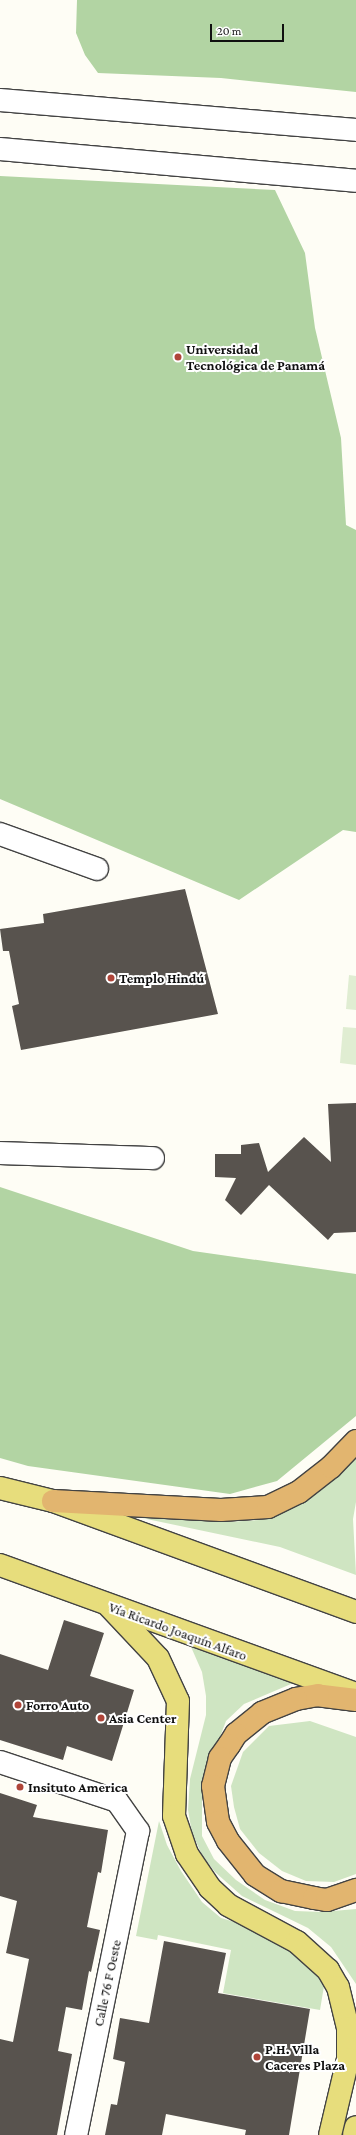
<!DOCTYPE html>
<html>
<head>
<meta charset="utf-8">
<style>
  body { margin:0 }
  #map { position:relative; width:356px; height:2135px; overflow:hidden; background:#fefdf5; font-family:"Crimson Pro",serif }
  div>[style] { position:absolute }
  [style*='--x'] { left:calc(var(--x)*1px); top:calc(var(--y)*1px); width:calc(var(--w)*1px); rotate:calc(var(--a)*1deg) }
  .green>* { inset:0; background:#cfe5c2 }
  .forest>* { inset:0; background:#b2d4a3 }
  .pitch>* { inset:0; background:#e0edd2 }
  .building>* { inset:0; background:#58534e }
  .roads { filter:drop-shadow(1px 0 #434343) drop-shadow(-1px 0 #434343) drop-shadow(0 1px #434343) drop-shadow(0 -1px #434343) }
  .minor>* { height:22px; margin:-11px; padding:0 11px; transform-origin:11px; border-radius:11px; background:#fff }
  .major>* { height:22px; margin:-11px; padding:0 11px; transform-origin:11px; border-radius:11px; background:#e7dd7c }
  .highway>* { height:22px; margin:-11px; padding:0 11px; transform-origin:11px; border-radius:11px; background:#e2b56f }
  .dots>* { width:11px; height:11px; translate:-50% -50%; box-sizing:border-box; border:2px solid #fff; border-radius:50% }
  span { translate:-50% -50%; white-space:nowrap; text-align:center; line-height:1.15; -webkit-text-stroke:4px #fff; paint-order:stroke }
  .poi-label { font-size:14px; color:#101010; font-weight:700 }
  .left { translate:0 -50%; text-align:left }
  .street-label { font-size:14px; color:#101010 }
  .scale { position:absolute; left:210px; top:24px; width:74px; height:18px; box-sizing:border-box; border:2px solid #101010; border-top:0; padding-left:5px; font-size:12px; line-height:14px; white-space:nowrap; color:#101010; -webkit-text-stroke:3px #fff; paint-order:stroke }
</style>
</head>
<body>
<div id="map">
  <div class="green">
    <i style="clip-path:polygon(356px 1455px,356px 1502px,353px 1519px,356px 1575px,280px 1547px,142px 1518px,227px 1522px,260px 1520px,285px 1511px)"></i>
    <i style="clip-path:polygon(188px 1640px,298px 1681px,244px 1704px,226px 1721px,207px 1771px,202px 1793px,202px 1836px,214px 1859px,236px 1880px,265px 1900px,295px 1911px,322px 1912px,356px 1909px,356px 1984px,331px 1947px,308px 1928px,242px 1896px,215px 1872px,203px 1857px,192px 1833px,188px 1810px,190px 1779px,206px 1715px,206px 1696px,202px 1672px)"></i>
    <i style="clip-path:polygon(310px 1721px,356px 1737px,356px 1874px,334px 1882px,306px 1881px,282px 1871px,259px 1853px,240px 1829px,234px 1807px,231px 1786px,243px 1752px,269px 1726px)"></i>
    <i style="clip-path:polygon(159px 1821px,167px 1845px,181px 1871px,202px 1902px,221px 1918px,255px 1928px,287px 1946px,310px 1964px,324px 1986px,320px 2010px,223px 1993px,231px 1950px,158px 1935px,157px 1940px,136px 1936px)"></i>
  </div>
  <div class="forest">
    <i style="clip-path:polygon(77px 0,356px 0,356px 92px,221px 78px,98px 73px,85px 55px,76px 33px)"></i>
    <i style="clip-path:polygon(0 176px,275px 190px,305px 253px,315px 328px,341px 438px,346px 525px,356px 530px,356px 832px,343px 830px,239px 900px,0 799px)"></i>
    <i style="clip-path:polygon(0 1187px,193px 1251px,356px 1274px,356px 1416px,277px 1481px,230px 1494px,28px 1466px,0 1458px)"></i>
  </div>
  <div class="pitch">
    <i style="clip-path:polygon(349px 975px,356px 976px,356px 1010px,346px 1009px)"></i>
    <i style="clip-path:polygon(343px 1027px,356px 1028px,356px 1065px,340px 1063px)"></i>
  </div>
  <div class="building">
    <i style="clip-path:polygon(185px 889px,218px 1014px,21px 1050px,12px 1006px,19px 1004px,9px 951px,3px 951px,0 929px,44px 923px,43px 914px)"></i>
    <i style="clip-path:polygon(356px 1103px,356px 1232px,334px 1233px,328px 1240px,269px 1185px,241px 1215px,225px 1200px,236px 1178px,215px 1177px,215px 1154px,241px 1154px,241px 1145px,259px 1143px,268px 1172px,304px 1137px,331px 1162px,328px 1104px)"></i>
    <i style="clip-path:polygon(64px 1620px,104px 1633px,90px 1676px,134px 1690px,112px 1761px,67px 1746px,63px 1760px,0 1740px,0 1654px,48px 1670px)"></i>
    <i style="clip-path:polygon(0 1793px,37px 1805px,33px 1817px,108px 1830px,101px 1873px,98px 1872px,87px 1927px,100px 1930px,91px 1972px,89px 1971px,82px 2010px,66px 2007px,58px 2051px,72px 2054px,57px 2135px,0 2135px,0 2039px,13px 2042px,29px 1959px,6px 1953px,17px 1901px,0 1896px)"></i>
    <i style="clip-path:polygon(164px 1941px,226px 1953px,218px 1993px,310px 2009px,289px 2135px,245px 2135px,246px 2130px,166px 2114px,162px 2135px,105px 2135px,111px 2104px,117px 2105px,125px 2062px,113px 2059px,120px 2018px,149px 2023px)"></i>
  </div>
  <div class="roads">
    <div class="minor">
      <i style="--x:0;--y:100;--w:357;--a:4.8"></i>
      <i style="--x:0;--y:149;--w:357;--a:5.1"></i>
      <i style="--x:0;--y:834;--w:103;--a:19.8"></i>
      <i style="--x:0;--y:1153;--w:153;--a:1.9"></i>
      <i style="--x:0;--y:1762;--w:123;--a:18.4"></i>
      <i style="--x:117;--y:1801;--w:37;--a:55"></i>
      <i style="--x:138;--y:1831;--w:310;--a:101.5"></i>
    </div>
    <div class="major">
      <i style="--x:0;--y:1488;--w:55;--a:13.8"></i>
      <i style="--x:53;--y:1501;--w:323;--a:20.1"></i>
      <i style="--x:0;--y:1565;--w:379;--a:19.9"></i>
      <i style="--x:109;--y:1606;--w:71;--a:46.7"></i>
      <i style="--x:158;--y:1658;--w:47;--a:65.1"></i>
      <i style="--x:178;--y:1701;--w:115;--a:92"></i>
      <i style="--x:174;--y:1816;--w:40;--a:71.1"></i>
      <i style="--x:187;--y:1854;--w:41;--a:55.9"></i>
      <i style="--x:210;--y:1888;--w:25;--a:43"></i>
      <i style="--x:228;--y:1905;--w:78;--a:28.2"></i>
      <i style="--x:297;--y:1942;--w:42;--a:42.1"></i>
      <i style="--x:328;--y:1970;--w:20;--a:60"></i>
      <i style="--x:338;--y:1987;--w:42;--a:76.3"></i>
      <i style="--x:348;--y:2028;--w:31;--a:90"></i>
      <i style="--x:348;--y:2059;--w:78;--a:103.3"></i>
      <i style="--x:354;--y:2135;--w:8;--a:-76"></i>
    </div>
    <div class="highway">
      <i style="--x:53;--y:1501;--w:168;--a:3.1"></i>
      <i style="--x:221;--y:1510;--w:47;--a:-3.7"></i>
      <i style="--x:268;--y:1507;--w:34;--a:-26"></i>
      <i style="--x:299;--y:1492;--w:41;--a:-38"></i>
      <i style="--x:331;--y:1467;--w:36;--a:-46"></i>
      <i style="--x:356;--y:1700;--w:38;--a:-173"></i>
      <i style="--x:318;--y:1695;--w:22;--a:170"></i>
      <i style="--x:296;--y:1699;--w:37;--a:158"></i>
      <i style="--x:262;--y:1713;--w:33;--a:141"></i>
      <i style="--x:236;--y:1734;--w:13;--a:122"></i>
      <i style="--x:229;--y:1745;--w:16;--a:125"></i>
      <i style="--x:220;--y:1758;--w:29;--a:104"></i>
      <i style="--x:213;--y:1786;--w:36;--a:82"></i>
      <i style="--x:218;--y:1822;--w:21;--a:62"></i>
      <i style="--x:228;--y:1841;--w:43;--a:51.5"></i>
      <i style="--x:255;--y:1875;--w:31;--a:32"></i>
      <i style="--x:281;--y:1891;--w:34;--a:12"></i>
      <i style="--x:314;--y:1898;--w:13;--a:9"></i>
      <i style="--x:327;--y:1900;--w:31;--a:-19"></i>
    </div>
  </div>
  <div class="dots">
    <i style="left:178px;top:357px;background:#af4539"></i>
    <i style="left:111px;top:978px;background:#af4539"></i>
    <i style="left:18px;top:1705px;background:#af4539"></i>
    <i style="left:101px;top:1718px;background:#af4539"></i>
    <i style="left:20px;top:1787px;background:#af4539"></i>
    <i style="left:257px;top:2057px;background:#af4539"></i>
  </div>
  <div class="poi-label">
    <span class="left" style="left:186px;top:357px">Universidad<br>Tecnológica de Panamá</span>
    <span class="left" style="left:119px;top:978px">Templo Hindú</span>
    <span class="left" style="left:26px;top:1705px">Forro Auto</span>
    <span class="left" style="left:109px;top:1718px">Asia Center</span>
    <span class="left" style="left:28px;top:1787px">Insituto America</span>
    <span class="left" style="left:265px;top:2057px">P.H. Villa<br>Caceres Plaza</span>
  </div>
  <div class="street-label">
    <span style="left:178px;top:1631px;rotate:20deg">Vía Ricardo Joaquín Alfaro</span>
    <span style="left:107px;top:1983px;rotate:-78deg">Calle 76 F Oeste</span>
  </div>
  <div class="scale">20 m</div>
</div>
</body>
</html>
